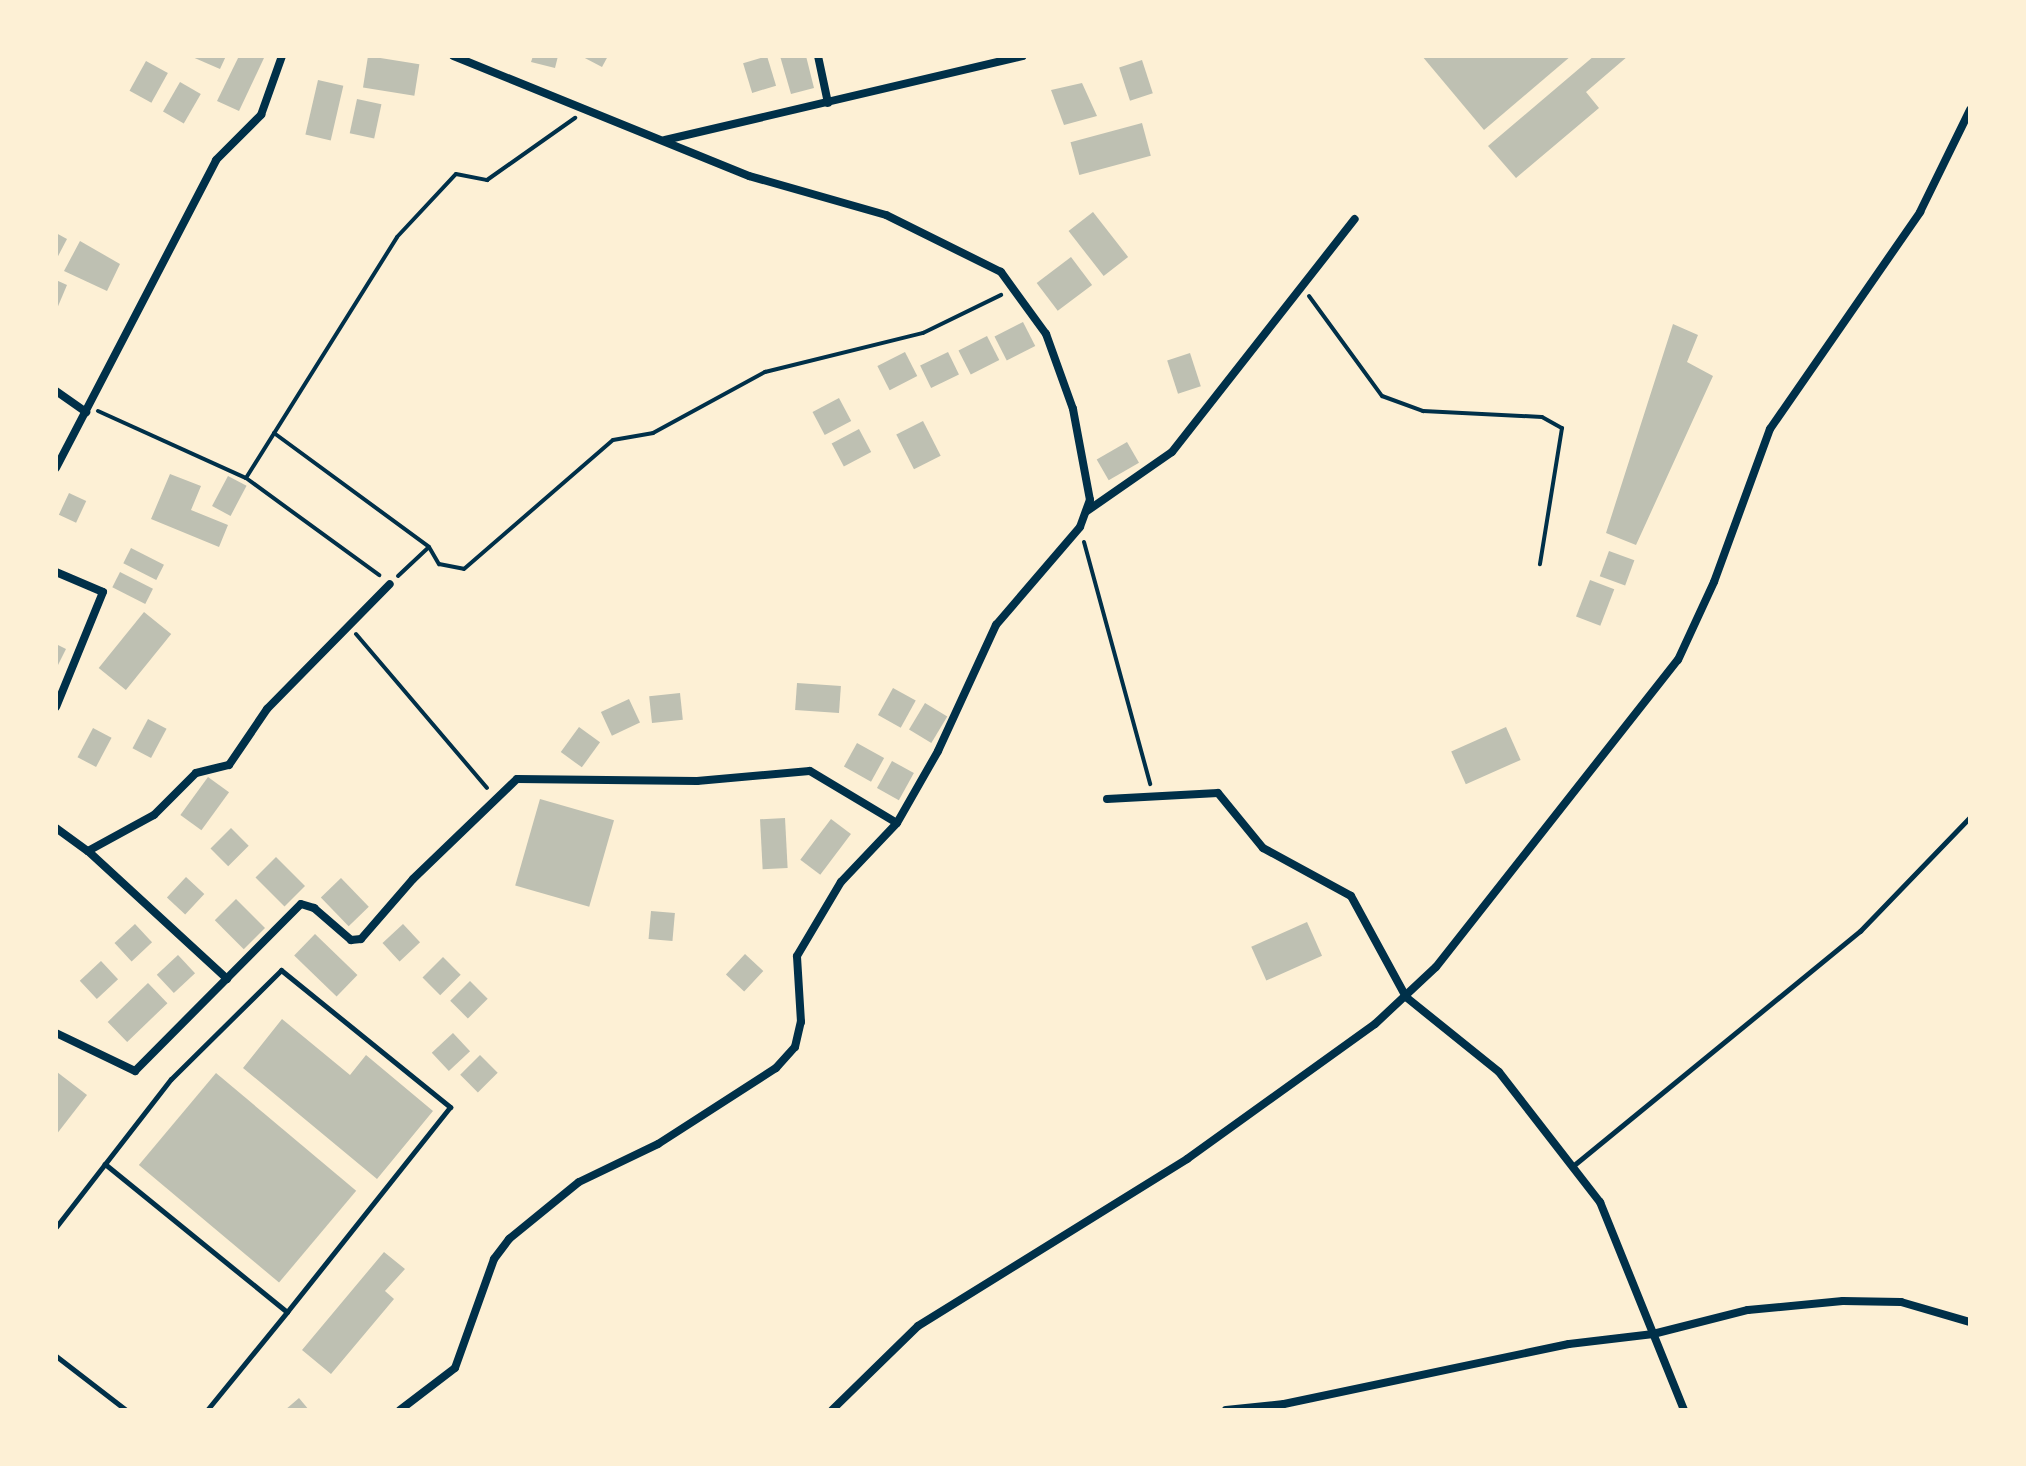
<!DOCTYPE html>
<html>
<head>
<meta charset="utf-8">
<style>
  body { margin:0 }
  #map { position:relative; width:2026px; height:1466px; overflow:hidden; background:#fdf0d5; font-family:Barlow,sans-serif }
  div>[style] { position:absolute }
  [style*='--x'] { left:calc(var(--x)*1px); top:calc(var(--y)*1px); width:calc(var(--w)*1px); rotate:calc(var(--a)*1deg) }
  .building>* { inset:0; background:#bec0b2; transform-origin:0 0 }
  .path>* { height:4px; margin:-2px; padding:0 2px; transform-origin:2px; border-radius:2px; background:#003049 }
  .service>* { height:5px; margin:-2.5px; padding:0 2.5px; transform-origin:2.5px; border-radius:2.5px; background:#003049 }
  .minor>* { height:8px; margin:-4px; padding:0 4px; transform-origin:4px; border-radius:4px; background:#003049 }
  span { translate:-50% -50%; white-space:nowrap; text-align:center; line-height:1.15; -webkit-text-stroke:7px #fdf0d5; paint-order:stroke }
  .frame { position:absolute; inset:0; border:58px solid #fdf0d5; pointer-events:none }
</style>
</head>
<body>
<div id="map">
  <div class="building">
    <i style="clip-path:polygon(190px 56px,226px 56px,220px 69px)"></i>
    <i style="clip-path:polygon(239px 56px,264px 58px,239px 111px,217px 101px)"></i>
    <i style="left:368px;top:56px;width:52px;height:32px;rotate:9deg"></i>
    <i style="clip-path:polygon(533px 56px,558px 56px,555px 68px,531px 62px)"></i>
    <i style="clip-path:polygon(581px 56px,608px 56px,602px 67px)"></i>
    <i style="left:767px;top:56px;width:31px;height:25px;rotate:73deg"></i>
    <i style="clip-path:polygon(780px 56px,806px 56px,814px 88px,791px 94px)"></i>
    <i style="clip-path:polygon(1422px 56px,1571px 56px,1484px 130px)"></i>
    <i style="clip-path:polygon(1594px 56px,1628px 56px,1586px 92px,1599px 108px,1516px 178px,1488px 146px)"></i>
    <i style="left:1142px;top:60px;width:35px;height:24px;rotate:72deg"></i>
    <i style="left:146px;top:61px;width:25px;height:34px;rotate:29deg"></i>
    <i style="left:318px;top:80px;width:26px;height:56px;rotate:13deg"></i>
    <i style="left:180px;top:82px;width:24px;height:34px;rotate:30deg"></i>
    <i style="clip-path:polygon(1082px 83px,1097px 116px,1064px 125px,1051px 90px)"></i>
    <i style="left:357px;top:99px;width:25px;height:35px;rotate:12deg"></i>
    <i style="left:1142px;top:123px;width:34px;height:74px;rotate:75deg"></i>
    <i style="left:1093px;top:212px;width:57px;height:31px;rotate:52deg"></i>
    <i style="clip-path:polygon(56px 233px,67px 239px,56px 260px)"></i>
    <i style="clip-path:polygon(80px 241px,120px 264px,107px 291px,64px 271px)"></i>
    <i style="left:1071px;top:257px;width:35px;height:43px;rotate:53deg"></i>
    <i style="clip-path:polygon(56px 280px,67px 285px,56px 311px)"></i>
    <i style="left:1023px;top:322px;width:27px;height:32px;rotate:63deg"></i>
    <i style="clip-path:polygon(1673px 324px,1698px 335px,1687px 362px,1713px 376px,1636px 545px,1606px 533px)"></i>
    <i style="left:987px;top:336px;width:27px;height:32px;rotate:63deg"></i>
    <i style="left:905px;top:352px;width:27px;height:31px;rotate:63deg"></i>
    <i style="left:948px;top:352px;width:25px;height:31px;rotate:64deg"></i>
    <i style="left:1190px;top:353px;width:35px;height:24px;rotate:72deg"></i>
    <i style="left:839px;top:398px;width:26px;height:30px;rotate:62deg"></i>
    <i style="left:923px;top:421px;width:39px;height:30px;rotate:63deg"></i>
    <i style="left:859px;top:429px;width:26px;height:31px;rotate:62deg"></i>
    <i style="left:1127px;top:442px;width:24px;height:35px;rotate:60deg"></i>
    <i style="clip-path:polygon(170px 474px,201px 486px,191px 510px,228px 525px,219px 547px,151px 519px)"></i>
    <i style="left:228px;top:476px;width:21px;height:34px;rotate:28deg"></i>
    <i style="left:69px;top:493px;width:19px;height:24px;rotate:25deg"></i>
    <i style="left:131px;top:548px;width:37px;height:17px;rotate:27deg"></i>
    <i style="left:1609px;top:551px;width:27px;height:27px;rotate:20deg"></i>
    <i style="left:120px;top:572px;width:37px;height:17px;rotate:27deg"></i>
    <i style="left:1590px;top:580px;width:26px;height:39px;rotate:21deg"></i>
    <i style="left:144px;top:612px;width:35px;height:72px;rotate:39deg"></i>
    <i style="clip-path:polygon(56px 644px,66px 649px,56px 669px)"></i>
    <i style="left:797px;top:683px;width:44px;height:27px;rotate:4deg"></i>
    <i style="left:893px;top:688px;width:26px;height:31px;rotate:29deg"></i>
    <i style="left:680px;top:693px;width:27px;height:31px;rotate:84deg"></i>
    <i style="left:629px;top:699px;width:26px;height:31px;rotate:65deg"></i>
    <i style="left:925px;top:703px;width:26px;height:31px;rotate:31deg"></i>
    <i style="left:148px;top:719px;width:21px;height:33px;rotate:28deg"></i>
    <i style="left:579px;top:727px;width:26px;height:31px;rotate:36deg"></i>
    <i style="left:1506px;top:727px;width:36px;height:60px;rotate:66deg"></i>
    <i style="left:93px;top:728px;width:21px;height:33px;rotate:28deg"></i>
    <i style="left:857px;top:743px;width:31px;height:27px;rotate:29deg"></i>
    <i style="left:892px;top:761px;width:25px;height:31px;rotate:29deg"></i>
    <i style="left:208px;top:777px;width:26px;height:47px;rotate:36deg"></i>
    <i style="left:540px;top:799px;width:77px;height:90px;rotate:16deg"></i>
    <i style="left:785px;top:818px;width:50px;height:25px;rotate:87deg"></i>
    <i style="left:831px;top:819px;width:25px;height:51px;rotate:37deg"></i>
    <i style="left:231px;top:828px;width:25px;height:29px;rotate:45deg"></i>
    <i style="left:276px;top:857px;width:41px;height:29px;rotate:45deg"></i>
    <i style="left:186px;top:877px;width:25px;height:28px;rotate:43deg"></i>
    <i style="left:341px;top:878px;width:40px;height:28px;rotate:46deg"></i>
    <i style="left:236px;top:899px;width:41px;height:30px;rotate:45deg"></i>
    <i style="left:651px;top:911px;width:24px;height:28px;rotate:5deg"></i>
    <i style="left:1307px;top:922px;width:37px;height:61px;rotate:66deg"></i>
    <i style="left:135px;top:924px;width:25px;height:28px;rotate:47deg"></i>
    <i style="left:403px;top:924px;width:25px;height:28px;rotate:47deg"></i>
    <i style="left:315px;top:934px;width:59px;height:30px;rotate:44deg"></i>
    <i style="left:745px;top:954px;width:25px;height:28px;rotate:43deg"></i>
    <i style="left:178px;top:955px;width:25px;height:29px;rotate:47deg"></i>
    <i style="left:443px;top:957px;width:25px;height:29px;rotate:45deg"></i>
    <i style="left:101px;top:961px;width:25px;height:29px;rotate:47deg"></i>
    <i style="left:470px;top:981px;width:25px;height:28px;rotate:45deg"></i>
    <i style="left:148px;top:983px;width:28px;height:56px;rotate:46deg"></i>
    <i style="clip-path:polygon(282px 1019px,350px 1075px,366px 1055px,433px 1111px,377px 1179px,243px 1068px)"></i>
    <i style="left:453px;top:1033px;width:25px;height:29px;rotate:47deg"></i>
    <i style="left:480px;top:1055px;width:25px;height:28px;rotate:45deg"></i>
    <i style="clip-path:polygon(57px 1072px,87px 1095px,56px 1135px,56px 1074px)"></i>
    <i style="left:216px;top:1073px;width:183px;height:120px;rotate:40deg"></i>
    <i style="clip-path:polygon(384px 1252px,405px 1269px,385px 1291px,394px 1299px,331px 1374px,302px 1350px)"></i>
    <i style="clip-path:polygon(299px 1398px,309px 1410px,285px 1410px)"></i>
  </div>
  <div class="path">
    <i style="--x:1309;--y:296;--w:124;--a:53.9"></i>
    <i style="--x:1382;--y:396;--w:44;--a:20.1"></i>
    <i style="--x:1423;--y:411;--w:119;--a:2.9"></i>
    <i style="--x:1542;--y:417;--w:23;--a:29"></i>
    <i style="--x:1562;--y:428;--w:138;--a:99.2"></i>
    <i style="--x:98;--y:411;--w:162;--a:24.4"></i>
    <i style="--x:246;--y:478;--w:284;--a:-57.9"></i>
    <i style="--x:397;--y:237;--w:86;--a:-46.9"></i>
    <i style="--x:456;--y:174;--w:32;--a:11"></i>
    <i style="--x:487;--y:180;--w:108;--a:-35.2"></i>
    <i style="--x:274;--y:433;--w:192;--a:36.3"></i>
    <i style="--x:429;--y:547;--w:20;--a:60"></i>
    <i style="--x:439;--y:564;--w:25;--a:11"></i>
    <i style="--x:464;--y:569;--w:197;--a:-40.9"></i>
    <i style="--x:613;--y:440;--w:41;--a:-9.9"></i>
    <i style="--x:653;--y:433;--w:128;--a:-28.6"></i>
    <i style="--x:765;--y:372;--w:163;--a:-13.9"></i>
    <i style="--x:923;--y:333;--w:87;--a:-26"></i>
    <i style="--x:246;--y:478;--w:165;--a:36.1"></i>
    <i style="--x:1084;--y:542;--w:251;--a:74.7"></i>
    <i style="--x:398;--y:576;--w:42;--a:-43.1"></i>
    <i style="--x:356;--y:634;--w:202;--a:49.6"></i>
  </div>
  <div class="service">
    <i style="--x:1574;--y:1165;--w:370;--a:-39.3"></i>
    <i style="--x:1860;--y:931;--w:158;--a:-46"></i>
    <i style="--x:56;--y:1227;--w:187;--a:-52.2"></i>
    <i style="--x:171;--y:1079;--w:155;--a:-44.7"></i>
    <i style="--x:281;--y:970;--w:218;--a:39"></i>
    <i style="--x:450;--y:1107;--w:262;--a:128.5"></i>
    <i style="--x:287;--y:1312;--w:235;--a:-140.9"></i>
    <i style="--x:56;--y:1356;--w:88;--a:37.6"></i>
    <i style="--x:207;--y:1410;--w:127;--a:-50.8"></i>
  </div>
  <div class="minor">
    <i style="--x:818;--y:56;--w:48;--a:78"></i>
    <i style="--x:665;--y:140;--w:367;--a:-13.2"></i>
    <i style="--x:56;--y:391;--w:37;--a:35"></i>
    <i style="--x:56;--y:468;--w:347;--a:-62.5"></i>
    <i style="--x:216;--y:160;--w:64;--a:-45"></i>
    <i style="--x:261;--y:115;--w:63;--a:-70.4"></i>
    <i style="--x:1087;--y:511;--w:103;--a:-34.8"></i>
    <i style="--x:1172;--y:452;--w:296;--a:-51.9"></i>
    <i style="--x:56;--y:572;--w:51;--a:23.1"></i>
    <i style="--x:103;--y:592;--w:124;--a:112.2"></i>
    <i style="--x:1107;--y:799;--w:111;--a:-3.1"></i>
    <i style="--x:1218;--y:793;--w:71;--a:50.7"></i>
    <i style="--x:1263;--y:848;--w:100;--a:28.6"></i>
    <i style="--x:1351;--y:896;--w:115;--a:61.4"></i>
    <i style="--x:1406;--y:997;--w:119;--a:38.9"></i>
    <i style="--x:1499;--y:1072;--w:165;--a:52.2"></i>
    <i style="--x:1600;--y:1202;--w:224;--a:68"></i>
    <i style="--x:56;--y:828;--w:39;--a:36"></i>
    <i style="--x:88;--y:851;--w:75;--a:-28.6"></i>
    <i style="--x:154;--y:815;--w:59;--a:-45"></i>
    <i style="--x:196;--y:773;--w:34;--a:-14"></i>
    <i style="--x:229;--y:765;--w:68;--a:-55.8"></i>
    <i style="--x:267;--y:709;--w:175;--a:-45.5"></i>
    <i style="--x:88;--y:851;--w:189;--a:42.6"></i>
    <i style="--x:56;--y:1033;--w:88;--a:25.7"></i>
    <i style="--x:135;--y:1071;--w:235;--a:-45.2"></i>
    <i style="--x:301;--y:904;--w:14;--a:17"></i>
    <i style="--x:314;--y:908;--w:49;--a:40.9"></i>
    <i style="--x:351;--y:940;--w:10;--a:-6"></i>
    <i style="--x:361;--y:939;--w:79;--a:-49.1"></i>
    <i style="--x:413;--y:879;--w:144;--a:-43.9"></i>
    <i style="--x:517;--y:779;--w:180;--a:0.6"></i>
    <i style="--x:697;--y:781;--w:113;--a:-5.1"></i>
    <i style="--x:810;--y:771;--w:101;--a:30.9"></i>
    <i style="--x:400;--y:1410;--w:69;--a:-37.4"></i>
    <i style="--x:455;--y:1368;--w:116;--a:-70.3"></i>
    <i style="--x:494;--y:1259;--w:25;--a:-53"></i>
    <i style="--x:509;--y:1239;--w:90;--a:-39.2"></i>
    <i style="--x:579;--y:1182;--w:88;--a:-25.7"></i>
    <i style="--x:658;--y:1144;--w:140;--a:-32.8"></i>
    <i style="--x:776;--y:1068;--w:28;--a:-48"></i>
    <i style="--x:795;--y:1047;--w:26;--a:-77"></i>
    <i style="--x:801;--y:1022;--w:66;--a:-93.5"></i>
    <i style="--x:797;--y:956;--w:86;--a:-59.3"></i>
    <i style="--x:841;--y:882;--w:81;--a:-46.5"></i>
    <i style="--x:897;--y:823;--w:83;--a:-60.3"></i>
    <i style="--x:938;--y:751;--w:139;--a:-65.3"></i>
    <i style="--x:996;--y:625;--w:129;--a:-49.4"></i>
    <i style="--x:1080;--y:527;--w:29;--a:-70"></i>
    <i style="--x:1090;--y:500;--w:93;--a:-100.6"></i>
    <i style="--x:1073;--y:409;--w:80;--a:-109.8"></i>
    <i style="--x:1046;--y:334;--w:77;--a:-126"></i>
    <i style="--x:1001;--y:272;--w:128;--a:-153.6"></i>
    <i style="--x:886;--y:215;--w:142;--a:-164.1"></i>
    <i style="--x:749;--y:176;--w:319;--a:-157.9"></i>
    <i style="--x:832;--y:1410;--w:120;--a:-44.3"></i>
    <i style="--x:918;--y:1326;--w:317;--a:-31.8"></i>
    <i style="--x:1187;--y:1159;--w:231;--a:-35.7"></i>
    <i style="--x:1375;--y:1024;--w:83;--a:-43.1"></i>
    <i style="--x:1436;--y:967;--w:391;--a:-51.8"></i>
    <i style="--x:1678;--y:660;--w:86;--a:-65.2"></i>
    <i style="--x:1714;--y:582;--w:163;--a:-69.9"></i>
    <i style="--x:1770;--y:429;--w:264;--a:-55.3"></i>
    <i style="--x:1920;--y:212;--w:114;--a:-63.9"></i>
    <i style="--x:1226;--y:1410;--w:58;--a:-5.9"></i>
    <i style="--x:1284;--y:1404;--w:291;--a:-11.9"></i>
    <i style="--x:1569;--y:1344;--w:85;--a:-6.8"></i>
    <i style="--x:1653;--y:1334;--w:98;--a:-14.2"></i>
    <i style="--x:1748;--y:1310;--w:95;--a:-5.4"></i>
    <i style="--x:1843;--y:1301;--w:58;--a:1"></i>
    <i style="--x:1901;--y:1302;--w:72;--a:16.2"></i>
  </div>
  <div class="frame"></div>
</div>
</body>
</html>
